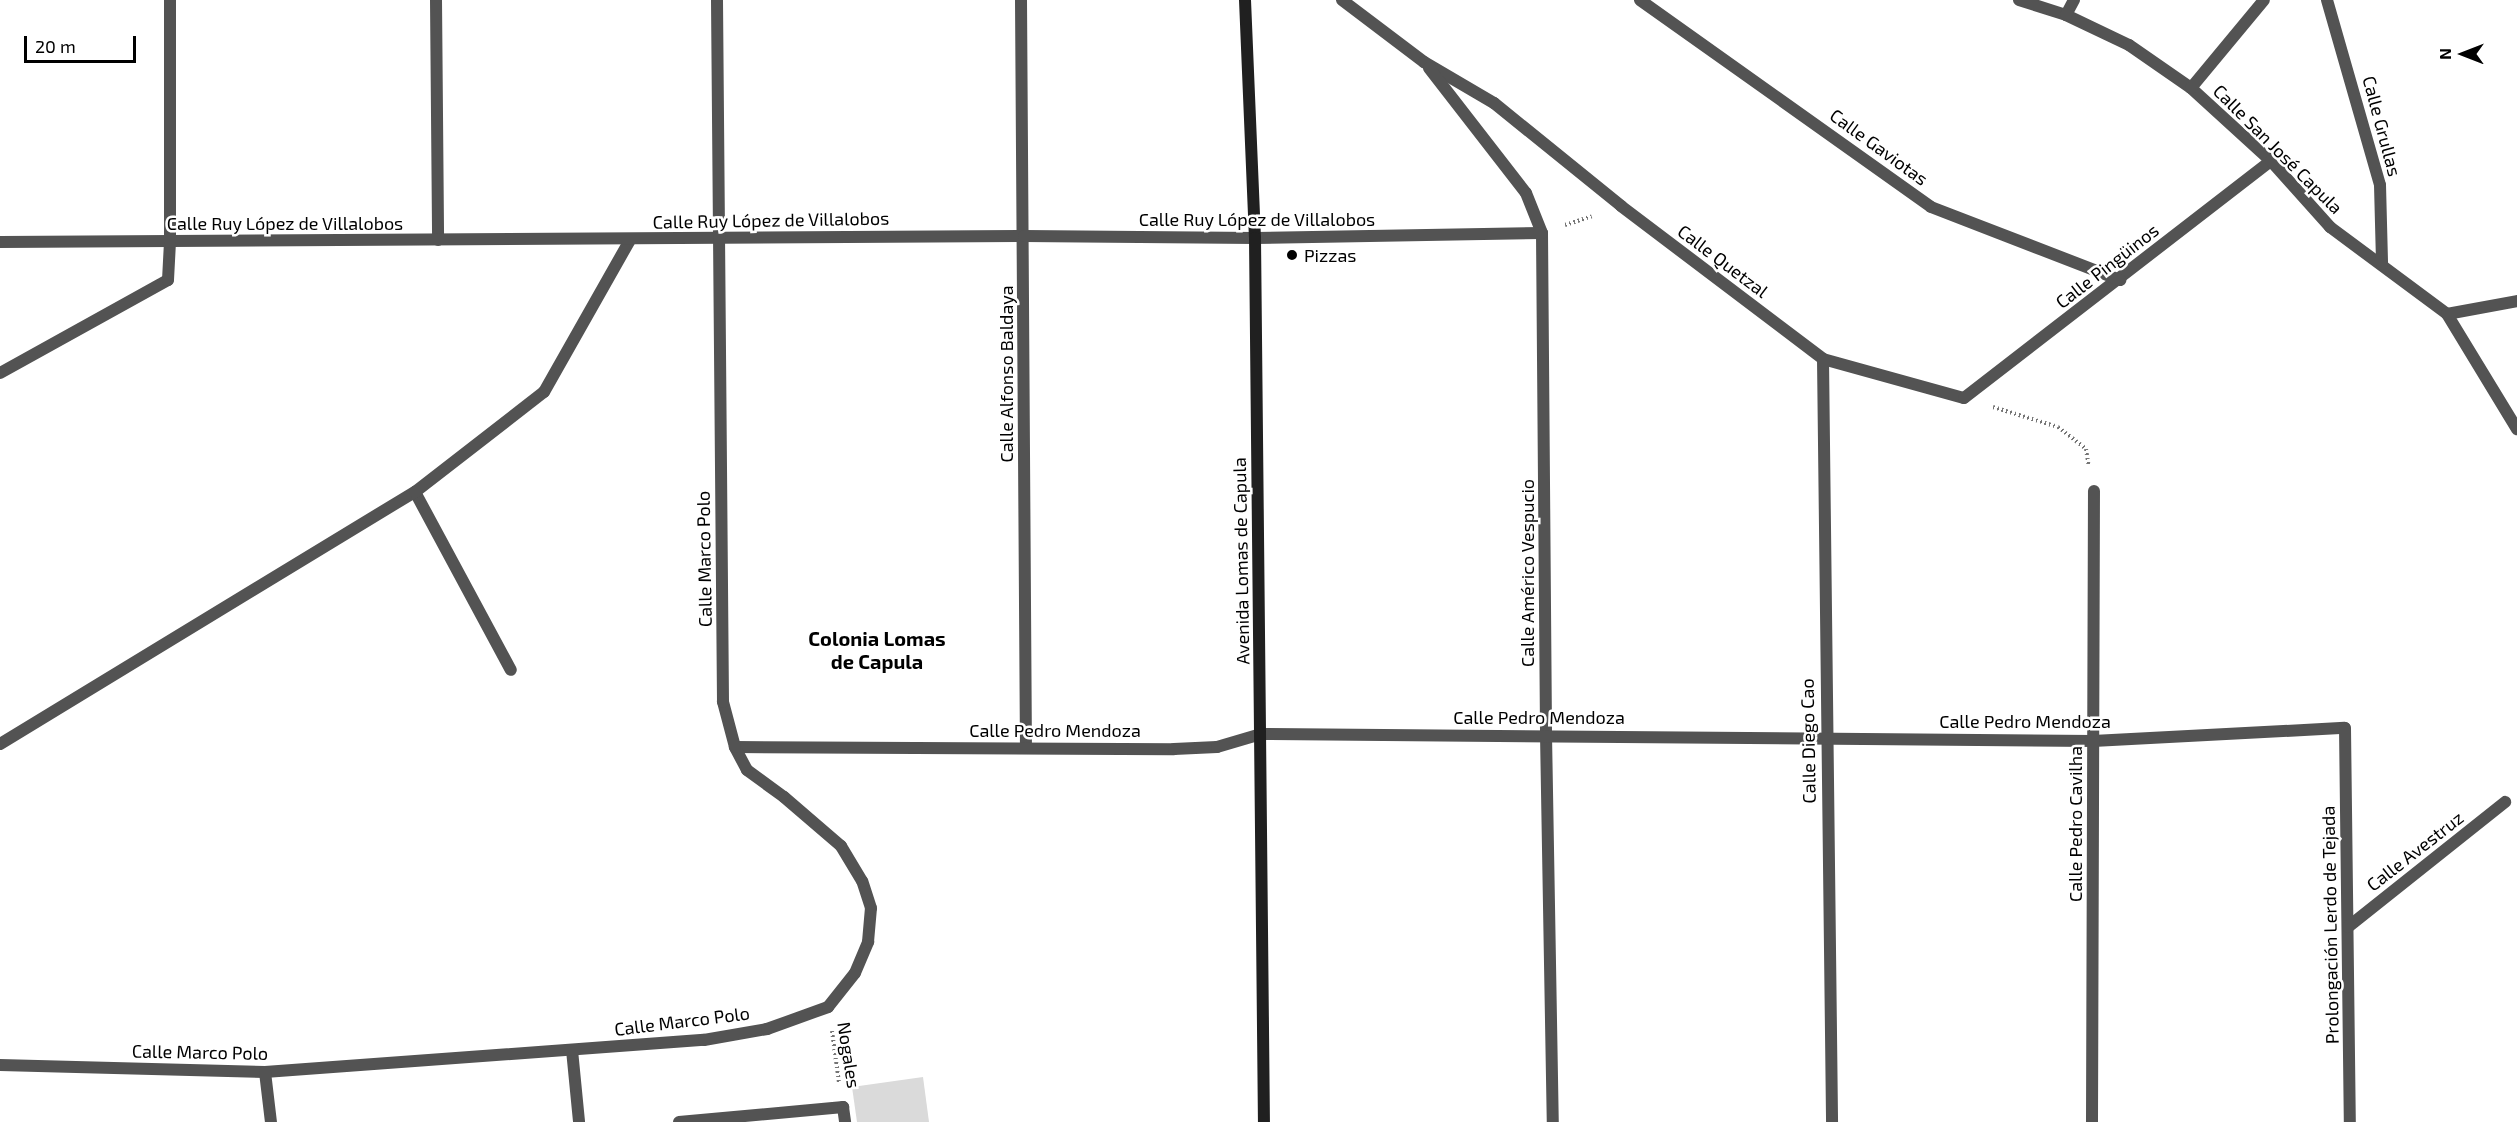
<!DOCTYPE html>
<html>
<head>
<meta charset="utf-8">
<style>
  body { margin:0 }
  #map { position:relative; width:2517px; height:1122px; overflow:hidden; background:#fff; font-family:"Exo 2",sans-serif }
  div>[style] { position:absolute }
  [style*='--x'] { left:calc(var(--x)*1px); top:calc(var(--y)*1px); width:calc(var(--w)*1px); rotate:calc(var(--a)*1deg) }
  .green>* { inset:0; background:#dadada }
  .path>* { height:4px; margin-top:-2px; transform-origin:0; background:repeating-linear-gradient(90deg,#757575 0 1.5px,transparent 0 4.5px) }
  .lane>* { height:12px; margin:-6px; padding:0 6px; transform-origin:6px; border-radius:6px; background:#535353 }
  .street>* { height:12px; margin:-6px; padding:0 6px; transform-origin:6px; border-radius:6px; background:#535353 }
  .secondary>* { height:12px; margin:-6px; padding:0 6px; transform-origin:6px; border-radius:6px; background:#202020 }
  .dots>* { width:16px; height:16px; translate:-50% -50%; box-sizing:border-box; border:3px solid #fff; border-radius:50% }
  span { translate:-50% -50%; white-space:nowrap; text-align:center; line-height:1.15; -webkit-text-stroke:5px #fff; paint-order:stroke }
  .street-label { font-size:18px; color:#000 }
  .poi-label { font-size:18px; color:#000 }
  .left { translate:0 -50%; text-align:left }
  .neighbourhood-label { font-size:20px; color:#000; font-weight:700 }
  .north { position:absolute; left:2433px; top:24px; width:60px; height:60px; -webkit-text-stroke:4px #fff; paint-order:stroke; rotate:270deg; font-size:16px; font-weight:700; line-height:24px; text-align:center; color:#000 }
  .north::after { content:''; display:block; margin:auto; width:21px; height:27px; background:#000; clip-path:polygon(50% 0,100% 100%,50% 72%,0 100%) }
  .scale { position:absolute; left:24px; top:36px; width:112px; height:27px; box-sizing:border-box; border:3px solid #000; border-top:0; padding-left:8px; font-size:18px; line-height:21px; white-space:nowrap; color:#000; -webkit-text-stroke:4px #fff; paint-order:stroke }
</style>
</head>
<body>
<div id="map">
  <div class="green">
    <i style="clip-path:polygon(923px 1077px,929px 1122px,857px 1122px,852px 1087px)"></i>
  </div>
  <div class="path">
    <i style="--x:1565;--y:225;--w:28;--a:-18"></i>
    <i style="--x:1993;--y:407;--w:68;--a:17.1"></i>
    <i style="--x:2058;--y:427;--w:36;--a:38"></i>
    <i style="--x:2086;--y:449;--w:18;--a:81"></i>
    <i style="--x:832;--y:1031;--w:52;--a:82.3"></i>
  </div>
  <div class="lane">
    <i style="--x:0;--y:373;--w:192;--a:-29"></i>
    <i style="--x:168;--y:280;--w:38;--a:-87"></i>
    <i style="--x:415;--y:492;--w:202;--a:61.7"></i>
    <i style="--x:0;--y:744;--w:486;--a:-31.3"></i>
    <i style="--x:415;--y:492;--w:163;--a:-37.8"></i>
    <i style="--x:544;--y:392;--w:175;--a:-60.5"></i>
  </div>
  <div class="street">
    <i style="--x:436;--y:0;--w:240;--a:89.5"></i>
    <i style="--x:1021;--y:0;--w:747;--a:89.62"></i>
    <i style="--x:1342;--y:0;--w:103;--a:37.1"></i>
    <i style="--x:1424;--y:62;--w:81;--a:30.4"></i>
    <i style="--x:1494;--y:103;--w:164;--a:39"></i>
    <i style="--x:1621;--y:206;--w:253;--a:37.1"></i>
    <i style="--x:1823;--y:359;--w:146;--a:15.5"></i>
    <i style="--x:1964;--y:398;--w:388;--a:-37.7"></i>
    <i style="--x:1640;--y:0;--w:357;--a:35.4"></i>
    <i style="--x:1931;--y:207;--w:203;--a:21.1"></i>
    <i style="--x:2019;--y:0;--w:49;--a:17.7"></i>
    <i style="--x:2066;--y:15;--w:70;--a:25.5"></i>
    <i style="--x:2129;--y:45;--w:75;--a:34.7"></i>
    <i style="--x:2191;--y:88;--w:108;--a:42.4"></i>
    <i style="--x:2271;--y:161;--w:89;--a:48.2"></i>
    <i style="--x:2330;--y:227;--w:146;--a:36.6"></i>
    <i style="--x:2447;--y:314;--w:135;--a:58.7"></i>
    <i style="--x:2327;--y:0;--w:192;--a:74"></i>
    <i style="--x:2380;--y:185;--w:79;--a:88.5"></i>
    <i style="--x:2066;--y:15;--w:17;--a:-62"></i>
    <i style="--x:1429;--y:68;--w:158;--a:52.2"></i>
    <i style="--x:1526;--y:193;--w:43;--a:68.2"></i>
    <i style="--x:1542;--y:233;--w:501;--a:89.54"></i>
    <i style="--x:1546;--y:734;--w:388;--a:89"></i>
    <i style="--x:2191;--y:88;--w:114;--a:-50.3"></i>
    <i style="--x:0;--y:242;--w:1024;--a:-0.34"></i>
    <i style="--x:1024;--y:236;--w:231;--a:0.5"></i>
    <i style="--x:1255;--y:238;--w:287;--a:-1"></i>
    <i style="--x:170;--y:242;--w:242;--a:-90"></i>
    <i style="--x:2447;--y:314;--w:71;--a:-10.5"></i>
    <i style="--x:1823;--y:359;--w:763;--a:89.32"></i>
    <i style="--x:735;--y:747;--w:439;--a:0.3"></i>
    <i style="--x:1174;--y:749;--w:43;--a:-2.7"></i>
    <i style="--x:1217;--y:747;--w:46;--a:-16.5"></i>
    <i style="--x:1261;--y:734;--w:832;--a:0.48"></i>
    <i style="--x:2093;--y:741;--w:252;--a:-3"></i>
    <i style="--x:2345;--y:728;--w:394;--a:89.3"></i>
    <i style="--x:2348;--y:927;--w:201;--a:-38.5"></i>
    <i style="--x:572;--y:1050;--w:72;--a:84.4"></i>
    <i style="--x:0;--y:1065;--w:265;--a:1.5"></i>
    <i style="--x:265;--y:1072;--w:440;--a:-4.2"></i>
    <i style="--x:704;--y:1040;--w:64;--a:-9.9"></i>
    <i style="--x:767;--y:1029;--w:65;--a:-19.8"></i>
    <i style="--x:828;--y:1007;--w:43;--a:-51.5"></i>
    <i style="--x:855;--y:973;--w:34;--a:-67"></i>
    <i style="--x:868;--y:942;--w:34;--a:-85"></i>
    <i style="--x:871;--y:908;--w:28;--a:-108"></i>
    <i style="--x:862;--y:881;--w:41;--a:-121"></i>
    <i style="--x:841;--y:846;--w:75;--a:-139.3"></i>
    <i style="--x:784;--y:797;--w:46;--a:-143.9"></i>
    <i style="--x:747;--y:770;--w:26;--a:-118"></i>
    <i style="--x:735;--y:747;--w:47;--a:-104.9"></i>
    <i style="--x:723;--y:702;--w:702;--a:-90.49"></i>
    <i style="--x:265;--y:1072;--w:50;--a:83.2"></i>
    <i style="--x:679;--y:1122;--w:165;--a:-5.2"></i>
    <i style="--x:843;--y:1107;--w:15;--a:82"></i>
    <i style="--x:2092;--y:1122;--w:631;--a:-89.82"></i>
  </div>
  <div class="secondary">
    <i style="--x:1245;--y:0;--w:238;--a:87.6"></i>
    <i style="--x:1255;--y:238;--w:884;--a:89.42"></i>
  </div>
  <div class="dots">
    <i style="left:1292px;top:255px;background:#000"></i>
  </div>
  <div class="street-label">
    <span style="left:2382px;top:126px;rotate:75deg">Calle Grullas</span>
    <span style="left:1879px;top:147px;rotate:36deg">Calle Gaviotas</span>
    <span style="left:2278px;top:149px;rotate:45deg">Calle San José Capula</span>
    <span style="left:1257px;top:219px">Calle Ruy López de Villalobos</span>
    <span style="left:771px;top:220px;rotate:-1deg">Calle Ruy López de Villalobos</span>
    <span style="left:285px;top:223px">Calle Ruy López de Villalobos</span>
    <span style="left:1723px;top:261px;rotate:37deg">Calle Quetzal</span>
    <span style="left:2107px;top:266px;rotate:-38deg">Calle Pingüinos</span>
    <span style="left:1006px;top:374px;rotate:-90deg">Calle Alfonso Baldaya</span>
    <span style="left:704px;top:559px;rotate:-91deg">Calle Marco Polo</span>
    <span style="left:1241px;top:561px;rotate:-91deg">Avenida Lomas de Capula</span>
    <span style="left:1527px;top:573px;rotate:-90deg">Calle Américo Vespucio</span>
    <span style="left:1539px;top:717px">Calle Pedro Mendoza</span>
    <span style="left:2025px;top:721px">Calle Pedro Mendoza</span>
    <span style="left:1055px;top:730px">Calle Pedro Mendoza</span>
    <span style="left:1808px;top:741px;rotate:-91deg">Calle Diego Cao</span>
    <span style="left:2075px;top:824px;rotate:-90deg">Calle Pedro Cavilha</span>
    <span style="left:2415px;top:851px;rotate:-38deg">Calle Avestruz</span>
    <span style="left:2330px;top:925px;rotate:-91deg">Prolongación Lerdo de Tejada</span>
    <span style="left:682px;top:1021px;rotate:-7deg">Calle Marco Polo</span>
    <span style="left:200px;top:1052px;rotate:1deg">Calle Marco Polo</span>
    <span style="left:849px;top:1055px;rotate:81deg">Nogales</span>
  </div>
  <div class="poi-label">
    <span class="left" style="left:1304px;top:255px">Pizzas</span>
  </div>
  <div class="neighbourhood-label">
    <span style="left:877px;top:650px">Colonia Lomas<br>de Capula</span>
  </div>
  <div class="north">N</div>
  <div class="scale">20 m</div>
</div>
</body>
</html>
